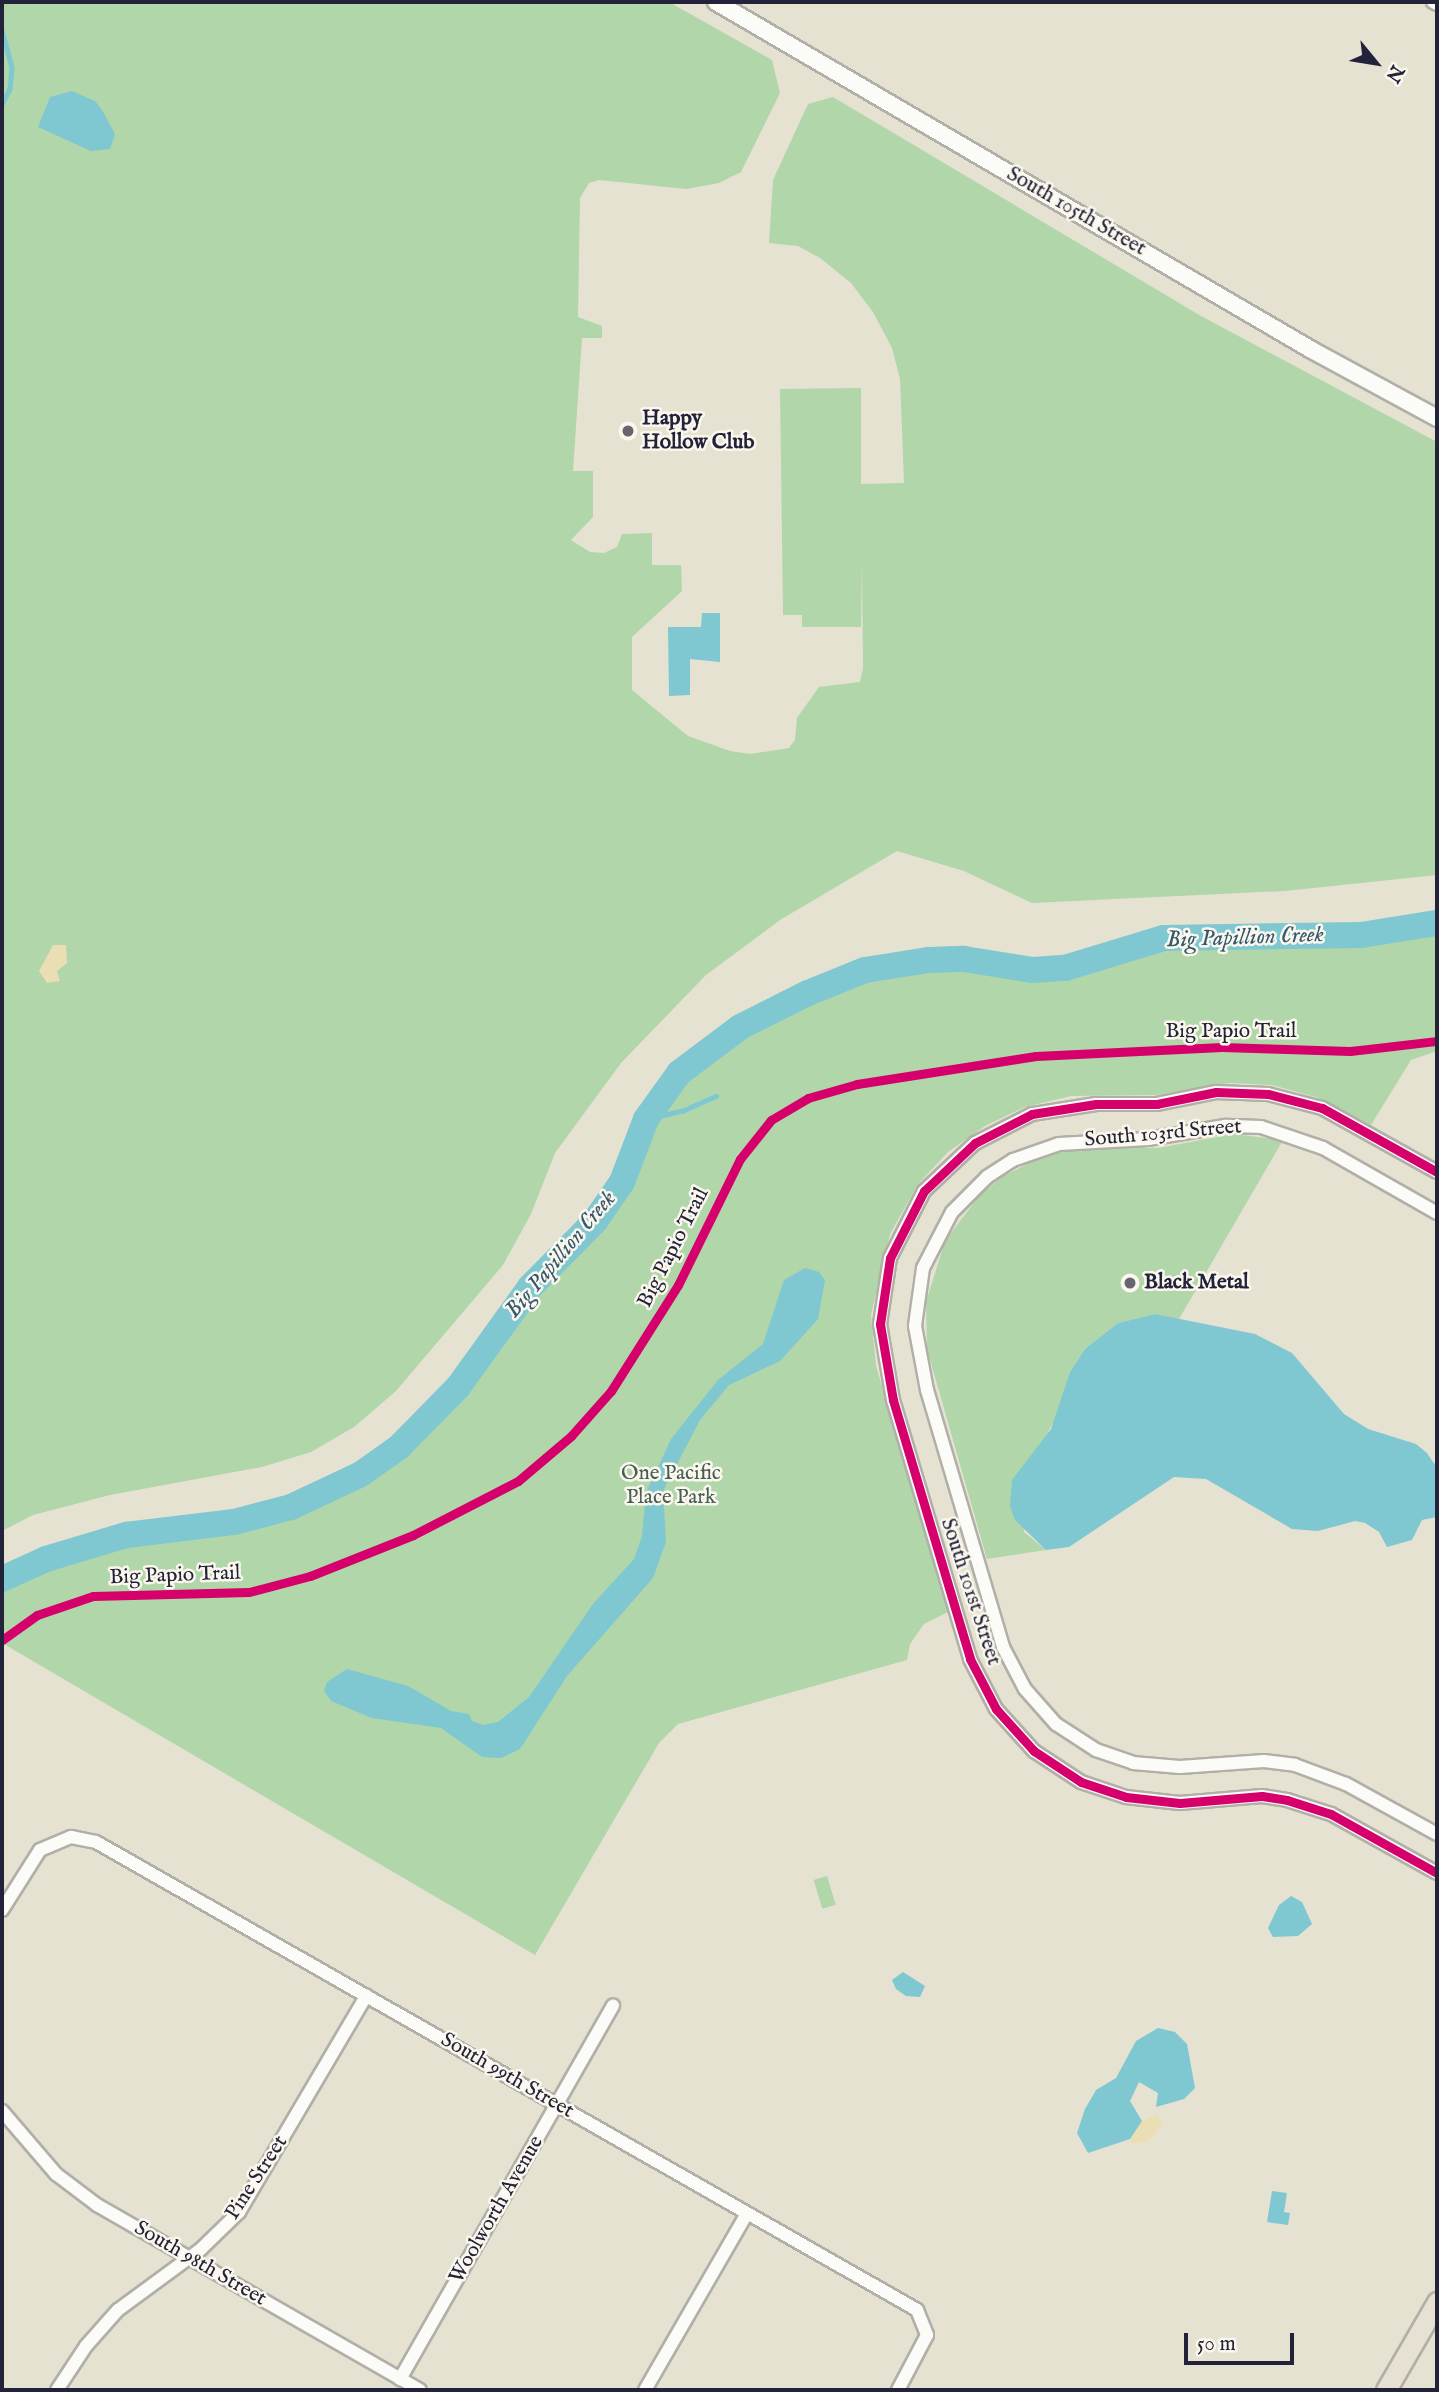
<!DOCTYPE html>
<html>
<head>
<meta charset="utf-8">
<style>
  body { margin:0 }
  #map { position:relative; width:1439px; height:2392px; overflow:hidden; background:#e5e2d2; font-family:"IM FELL English",serif }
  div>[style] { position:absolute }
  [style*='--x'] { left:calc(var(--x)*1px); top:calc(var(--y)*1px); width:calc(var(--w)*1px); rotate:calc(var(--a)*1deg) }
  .green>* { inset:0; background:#b0d6a9; transform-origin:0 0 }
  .sand>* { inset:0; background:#eadeb5 }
  .water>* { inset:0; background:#7fc7d1 }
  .stream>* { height:4.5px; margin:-2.25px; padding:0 2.25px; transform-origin:2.25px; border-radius:2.25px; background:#7fc7d1 }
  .river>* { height:26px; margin:-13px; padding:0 13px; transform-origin:13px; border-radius:13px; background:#7fc7d1 }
  .roads { filter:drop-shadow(2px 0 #b1afa7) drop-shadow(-2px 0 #b1afa7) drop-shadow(0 2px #b1afa7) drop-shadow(0 -2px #b1afa7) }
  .minor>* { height:12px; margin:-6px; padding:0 6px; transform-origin:6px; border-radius:6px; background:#fbfbf8 }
  .tertiary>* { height:16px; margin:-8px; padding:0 8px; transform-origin:8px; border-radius:8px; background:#fbfbf8 }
  .primary>* { height:19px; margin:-9.5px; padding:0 9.5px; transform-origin:9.5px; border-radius:9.5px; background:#e7e1d4 }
  .cycleway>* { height:9px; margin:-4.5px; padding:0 4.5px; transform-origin:4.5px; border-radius:4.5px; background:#d6006c }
  .dots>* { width:19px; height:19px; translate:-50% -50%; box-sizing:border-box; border:4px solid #fbf7ec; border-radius:50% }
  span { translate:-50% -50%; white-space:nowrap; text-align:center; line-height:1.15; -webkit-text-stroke:5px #fbf7ec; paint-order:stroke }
  .street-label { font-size:21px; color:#22223b }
  .poi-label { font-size:21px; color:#22223b; font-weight:700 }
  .left { translate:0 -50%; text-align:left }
  .park-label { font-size:21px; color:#455e56 }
  .water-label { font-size:23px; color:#33586f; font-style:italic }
  .frame { position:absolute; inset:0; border:4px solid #22223b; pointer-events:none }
  .north { position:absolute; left:1341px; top:28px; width:70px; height:70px; -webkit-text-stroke:5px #fbf7ec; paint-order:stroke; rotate:120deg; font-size:19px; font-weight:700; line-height:28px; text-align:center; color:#22223b }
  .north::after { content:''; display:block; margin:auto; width:24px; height:32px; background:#22223b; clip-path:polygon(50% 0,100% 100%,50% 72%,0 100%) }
  .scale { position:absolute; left:1184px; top:2333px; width:110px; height:32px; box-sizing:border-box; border:4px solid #22223b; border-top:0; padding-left:9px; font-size:21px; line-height:24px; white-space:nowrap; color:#22223b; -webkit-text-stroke:5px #fbf7ec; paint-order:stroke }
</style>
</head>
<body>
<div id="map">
  <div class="green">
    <i style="clip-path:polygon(2px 2px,669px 2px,772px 60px,780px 93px,741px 172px,719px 183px,686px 189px,599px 180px,589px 183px,580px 198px,578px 317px,602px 326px,602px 338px,582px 338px,573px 471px,593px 471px,593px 517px,571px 540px,590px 552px,604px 553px,617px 547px,622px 534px,652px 533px,652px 565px,681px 565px,682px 591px,632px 637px,632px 690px,688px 736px,730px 751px,750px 754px,789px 748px,795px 740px,797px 718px,819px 687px,860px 682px,863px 668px,862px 562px,861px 627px,802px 627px,802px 615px,783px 615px,780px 389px,861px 388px,861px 484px,904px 483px,900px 379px,892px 348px,873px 312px,851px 283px,820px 258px,798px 246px,769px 243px,773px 180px,808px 104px,833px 97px,1201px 316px,1437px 442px,1437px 875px,1285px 891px,1032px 903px,964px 871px,897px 851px,780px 920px,706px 975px,621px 1063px,555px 1153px,531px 1214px,503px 1265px,396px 1391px,354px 1427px,311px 1452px,262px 1467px,110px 1495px,33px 1515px,2px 1531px)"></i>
    <i style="clip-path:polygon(1437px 923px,1437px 1051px,1411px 1060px,1371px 1125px,1319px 1098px,1272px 1085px,1229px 1083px,1156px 1095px,1071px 1096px,1025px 1107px,985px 1126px,948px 1152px,918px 1184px,890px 1234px,871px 1315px,876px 1366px,948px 1612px,924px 1624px,910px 1644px,907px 1660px,678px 1724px,659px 1743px,535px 1955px,2px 1643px,2px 1579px,8px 1575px,126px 1535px,234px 1522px,291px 1507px,361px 1474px,399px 1447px,458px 1387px,530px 1287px,595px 1221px,622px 1182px,646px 1119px,679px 1073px,740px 1027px,834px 982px,893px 964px,964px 959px,1033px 970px,1065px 968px,1164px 938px,1361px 935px)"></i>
    <i style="clip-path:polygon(1233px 1134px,1283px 1140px,1179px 1319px,1155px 1314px,1118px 1323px,1085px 1349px,1070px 1372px,1057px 1416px,1043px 1441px,1024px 1532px,1046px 1550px,987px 1559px,927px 1349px,926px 1302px,945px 1241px,979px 1196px,1002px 1177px,1041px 1157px,1086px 1147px,1158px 1148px)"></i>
    <i style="left:827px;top:1876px;width:30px;height:14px;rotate:73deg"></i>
  </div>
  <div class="sand">
    <i style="clip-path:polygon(53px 945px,66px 945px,67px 963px,57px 971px,60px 981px,47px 983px,39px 971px)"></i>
    <i style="clip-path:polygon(1157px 2114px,1162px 2124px,1155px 2135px,1147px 2142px,1132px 2144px,1130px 2139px,1142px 2121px)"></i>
  </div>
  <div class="water">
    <i style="clip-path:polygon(72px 91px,95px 101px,102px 110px,115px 134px,110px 149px,91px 151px,38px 127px,50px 97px)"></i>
    <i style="clip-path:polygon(702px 613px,720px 613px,720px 662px,690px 659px,690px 695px,669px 696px,668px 627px,701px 627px)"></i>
    <i style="clip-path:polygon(805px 1268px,819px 1272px,825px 1280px,818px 1319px,780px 1361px,729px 1385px,700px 1420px,663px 1491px,666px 1542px,653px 1578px,567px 1676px,520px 1749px,501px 1758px,482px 1757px,441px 1728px,372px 1718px,331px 1701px,324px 1691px,327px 1682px,347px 1669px,408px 1686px,451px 1711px,469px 1714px,472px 1721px,483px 1725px,498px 1722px,529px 1697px,593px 1604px,634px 1559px,642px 1536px,646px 1493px,671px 1439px,718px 1380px,763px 1344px,784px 1280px)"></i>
    <i style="clip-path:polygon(1155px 1314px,1255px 1334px,1292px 1353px,1344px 1414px,1368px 1429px,1416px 1444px,1427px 1453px,1437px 1468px,1437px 1517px,1422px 1520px,1412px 1540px,1387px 1547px,1379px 1532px,1365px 1523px,1355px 1521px,1318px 1531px,1292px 1529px,1206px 1479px,1174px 1477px,1069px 1547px,1046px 1550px,1015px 1520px,1010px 1506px,1012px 1480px,1051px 1429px,1070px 1372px,1085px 1349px,1118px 1323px)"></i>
    <i style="clip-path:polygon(1291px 1896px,1302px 1902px,1312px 1924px,1298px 1936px,1273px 1937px,1268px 1928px,1279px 1905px)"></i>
    <i style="clip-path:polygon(903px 1972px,925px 1986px,920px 1997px,906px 1996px,896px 1989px,892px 1980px)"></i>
    <i style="clip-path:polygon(1158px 2028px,1175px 2032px,1187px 2044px,1195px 2088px,1184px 2099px,1156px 2107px,1158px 2093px,1139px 2082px,1130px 2101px,1142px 2121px,1130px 2139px,1088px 2153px,1077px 2133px,1085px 2109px,1096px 2090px,1116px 2078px,1136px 2041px)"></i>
    <i style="clip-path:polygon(1272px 2191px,1287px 2193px,1284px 2212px,1290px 2213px,1288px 2225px,1267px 2222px)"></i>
  </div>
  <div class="stream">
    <i style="--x:2;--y:30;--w:38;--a:75"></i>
    <i style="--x:12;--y:67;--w:22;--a:95"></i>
    <i style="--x:10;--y:89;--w:18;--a:117"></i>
    <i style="--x:646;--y:1119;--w:37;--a:-13"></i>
    <i style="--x:682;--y:1111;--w:37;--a:-24"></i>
  </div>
  <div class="river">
    <i style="--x:2;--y:1579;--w:48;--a:-24.4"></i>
    <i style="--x:46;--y:1559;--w:84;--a:-16.7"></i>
    <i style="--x:126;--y:1535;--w:109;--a:-6.9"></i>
    <i style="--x:234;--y:1522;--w:59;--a:-14.7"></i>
    <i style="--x:291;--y:1507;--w:77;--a:-25.2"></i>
    <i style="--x:361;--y:1474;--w:47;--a:-35.4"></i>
    <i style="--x:399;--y:1447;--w:84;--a:-45.5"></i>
    <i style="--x:458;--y:1387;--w:123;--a:-54.2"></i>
    <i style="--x:530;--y:1287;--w:93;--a:-45.4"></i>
    <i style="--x:595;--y:1221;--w:47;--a:-55.3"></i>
    <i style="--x:622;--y:1182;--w:67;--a:-69.1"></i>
    <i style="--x:646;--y:1119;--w:57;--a:-54.3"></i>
    <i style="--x:679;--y:1073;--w:76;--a:-37"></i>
    <i style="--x:740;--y:1027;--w:76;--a:-26.6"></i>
    <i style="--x:808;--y:993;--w:61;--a:-22"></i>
    <i style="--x:865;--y:970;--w:65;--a:-8.9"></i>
    <i style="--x:929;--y:960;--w:35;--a:-2"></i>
    <i style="--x:964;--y:959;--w:70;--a:9.1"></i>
    <i style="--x:1033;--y:970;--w:32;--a:-4"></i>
    <i style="--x:1065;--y:968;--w:103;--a:-16.9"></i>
    <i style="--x:1164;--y:938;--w:197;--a:-0.9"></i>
    <i style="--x:1361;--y:935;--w:77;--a:-9"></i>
  </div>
  <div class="roads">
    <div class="minor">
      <i style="--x:1433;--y:2;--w:4;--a:27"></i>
      <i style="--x:1437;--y:1172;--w:132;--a:-150.9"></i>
      <i style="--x:1322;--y:1108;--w:56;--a:-165.5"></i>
      <i style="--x:1268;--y:1094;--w:52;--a:-177.8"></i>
      <i style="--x:1216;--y:1092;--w:60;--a:168.5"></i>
      <i style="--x:1157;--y:1104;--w:61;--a:180"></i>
      <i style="--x:1096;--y:1104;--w:65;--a:171.1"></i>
      <i style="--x:1032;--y:1114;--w:64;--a:153"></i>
      <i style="--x:975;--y:1143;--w:70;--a:136.7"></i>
      <i style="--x:924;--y:1191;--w:75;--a:116.9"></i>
      <i style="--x:890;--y:1258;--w:67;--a:98.6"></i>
      <i style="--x:880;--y:1324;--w:77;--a:80.3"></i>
      <i style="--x:893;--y:1400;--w:270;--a:73.4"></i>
      <i style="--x:970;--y:1659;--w:56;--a:62.5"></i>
      <i style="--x:996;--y:1709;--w:57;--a:47.9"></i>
      <i style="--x:1034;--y:1751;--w:56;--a:33.4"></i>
      <i style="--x:1081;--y:1782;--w:47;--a:18.4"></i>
      <i style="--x:1126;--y:1797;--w:54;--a:6.3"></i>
      <i style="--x:1180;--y:1803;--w:82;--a:-4.9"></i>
      <i style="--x:1262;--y:1796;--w:25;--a:9"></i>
      <i style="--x:1287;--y:1800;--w:46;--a:17.7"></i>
      <i style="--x:1331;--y:1814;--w:121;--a:29.1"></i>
      <i style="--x:1437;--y:1213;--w:131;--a:-150.3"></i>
      <i style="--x:1323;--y:1148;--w:65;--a:-161.3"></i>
      <i style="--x:1261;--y:1127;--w:36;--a:-178"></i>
      <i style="--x:1225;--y:1126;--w:78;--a:170.4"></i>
      <i style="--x:1148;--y:1139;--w:89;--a:176.8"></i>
      <i style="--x:1059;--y:1144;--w:49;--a:160.8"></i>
      <i style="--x:1013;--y:1160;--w:31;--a:147"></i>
      <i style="--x:987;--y:1177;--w:49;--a:135"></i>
      <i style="--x:952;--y:1212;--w:63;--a:117.4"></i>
      <i style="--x:923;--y:1268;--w:59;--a:97.9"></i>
      <i style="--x:915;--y:1326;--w:65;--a:79.4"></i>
      <i style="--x:927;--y:1390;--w:268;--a:73.5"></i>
      <i style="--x:1003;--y:1647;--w:47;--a:62.4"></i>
      <i style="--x:1025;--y:1689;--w:47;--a:48.5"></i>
      <i style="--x:1056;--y:1724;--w:48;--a:33"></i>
      <i style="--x:1096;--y:1750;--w:39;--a:19"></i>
      <i style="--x:1133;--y:1763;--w:47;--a:4.9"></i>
      <i style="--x:1180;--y:1767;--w:84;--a:-4.1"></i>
      <i style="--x:1264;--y:1761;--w:31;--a:7"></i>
      <i style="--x:1295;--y:1765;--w:54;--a:20.4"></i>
      <i style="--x:1346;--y:1784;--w:104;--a:28.8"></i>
      <i style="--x:2;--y:1910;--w:71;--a:-57.7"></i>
      <i style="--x:40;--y:1850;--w:34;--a:-23"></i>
      <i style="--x:71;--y:1837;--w:25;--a:11"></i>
      <i style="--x:96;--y:1842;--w:945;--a:29.68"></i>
      <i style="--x:917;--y:2310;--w:27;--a:68"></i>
      <i style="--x:927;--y:2335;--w:62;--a:117.8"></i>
      <i style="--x:2;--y:2111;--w:83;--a:49.4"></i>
      <i style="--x:56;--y:2174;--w:51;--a:37.1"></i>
      <i style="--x:97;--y:2205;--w:372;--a:29.8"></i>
      <i style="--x:400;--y:2379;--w:430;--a:-60.3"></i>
      <i style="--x:57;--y:2390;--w:53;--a:-56.6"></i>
      <i style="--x:86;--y:2346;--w:48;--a:-48.4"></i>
      <i style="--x:118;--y:2310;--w:103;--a:-36.3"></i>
      <i style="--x:201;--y:2249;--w:53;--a:-44.2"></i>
      <i style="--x:239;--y:2212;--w:251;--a:-59.5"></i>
      <i style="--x:645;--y:2390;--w:204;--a:-60"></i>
    </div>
    <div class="tertiary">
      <i style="--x:716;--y:2;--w:688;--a:30.29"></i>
      <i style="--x:1310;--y:349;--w:145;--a:28.5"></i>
    </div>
    <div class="primary">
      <i style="--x:1386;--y:2390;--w:102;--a:-59.9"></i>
    </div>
  </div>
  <div class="cycleway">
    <i style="--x:1437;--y:1172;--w:132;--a:-150.9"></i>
    <i style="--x:1322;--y:1108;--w:56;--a:-165.5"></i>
    <i style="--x:1268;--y:1094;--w:52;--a:-177.8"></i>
    <i style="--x:1216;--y:1092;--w:60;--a:168.5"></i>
    <i style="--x:1157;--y:1104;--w:61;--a:180"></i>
    <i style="--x:1096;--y:1104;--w:65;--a:171.1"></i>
    <i style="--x:1032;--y:1114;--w:64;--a:153"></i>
    <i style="--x:975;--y:1143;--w:70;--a:136.7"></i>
    <i style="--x:924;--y:1191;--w:75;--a:116.9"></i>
    <i style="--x:890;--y:1258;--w:67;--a:98.6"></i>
    <i style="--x:880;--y:1324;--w:77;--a:80.3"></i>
    <i style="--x:893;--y:1400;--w:270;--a:73.4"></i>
    <i style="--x:970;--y:1659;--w:56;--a:62.5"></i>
    <i style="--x:996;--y:1709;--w:57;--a:47.9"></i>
    <i style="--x:1034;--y:1751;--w:56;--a:33.4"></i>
    <i style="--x:1081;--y:1782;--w:47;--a:18.4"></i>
    <i style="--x:1126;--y:1797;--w:54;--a:6.3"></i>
    <i style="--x:1180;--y:1803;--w:82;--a:-4.9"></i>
    <i style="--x:1262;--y:1796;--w:25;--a:9"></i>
    <i style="--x:1287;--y:1800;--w:46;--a:17.7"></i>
    <i style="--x:1331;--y:1814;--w:121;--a:29.1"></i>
    <i style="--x:2;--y:1640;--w:43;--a:-35.5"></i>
    <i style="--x:37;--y:1615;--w:59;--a:-18.7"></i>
    <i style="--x:93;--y:1596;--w:156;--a:-1.5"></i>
    <i style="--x:249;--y:1592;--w:63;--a:-14.7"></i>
    <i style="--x:310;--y:1576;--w:111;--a:-21.7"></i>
    <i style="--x:413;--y:1535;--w:118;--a:-27.2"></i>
    <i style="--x:518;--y:1481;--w:70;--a:-40.3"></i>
    <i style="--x:571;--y:1436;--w:60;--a:-48.4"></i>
    <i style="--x:611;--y:1391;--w:125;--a:-57.7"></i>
    <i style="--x:678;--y:1285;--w:140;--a:-63.8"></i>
    <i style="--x:740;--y:1159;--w:50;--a:-51.5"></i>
    <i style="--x:771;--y:1120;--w:43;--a:-30.7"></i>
    <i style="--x:808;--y:1098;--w:51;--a:-15.9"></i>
    <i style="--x:857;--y:1084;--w:181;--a:-8.9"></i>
    <i style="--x:1036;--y:1056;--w:186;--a:-2.8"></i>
    <i style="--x:1222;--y:1047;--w:128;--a:1.8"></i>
    <i style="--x:1350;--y:1051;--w:88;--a:-6.6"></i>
  </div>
  <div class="dots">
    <i style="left:628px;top:431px;background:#666570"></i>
    <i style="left:1130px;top:1283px;background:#666570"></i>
  </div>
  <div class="street-label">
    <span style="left:1076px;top:212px;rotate:30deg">South 105th Street</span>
    <span style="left:1231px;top:1032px">Big Papio Trail</span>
    <span style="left:1163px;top:1134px;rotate:-5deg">South 103rd Street</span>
    <span style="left:674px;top:1248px;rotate:-63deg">Big Papio Trail</span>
    <span style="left:175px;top:1576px;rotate:-2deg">Big Papio Trail</span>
    <span style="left:970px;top:1592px;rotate:72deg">South 101st Street</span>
    <span style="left:507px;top:2076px;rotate:30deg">South 99th Street</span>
    <span style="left:257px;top:2178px;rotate:-57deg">Pine Street</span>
    <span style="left:497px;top:2210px;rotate:-60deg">Woolworth Avenue</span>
    <span style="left:200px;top:2264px;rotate:30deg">South 98th Street</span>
  </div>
  <div class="poi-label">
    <span class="left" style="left:642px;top:431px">Happy<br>Hollow Club</span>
    <span class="left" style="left:1144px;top:1283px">Black Metal</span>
  </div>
  <div class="park-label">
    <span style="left:671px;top:1486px">One Pacific<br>Place Park</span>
  </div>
  <div class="water-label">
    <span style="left:1245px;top:938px;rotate:-2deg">Big Papillion Creek</span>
    <span style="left:561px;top:1255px;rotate:-50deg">Big Papillion Creek</span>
  </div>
  <div class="frame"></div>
  <div class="north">N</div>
  <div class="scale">50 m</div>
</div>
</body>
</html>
